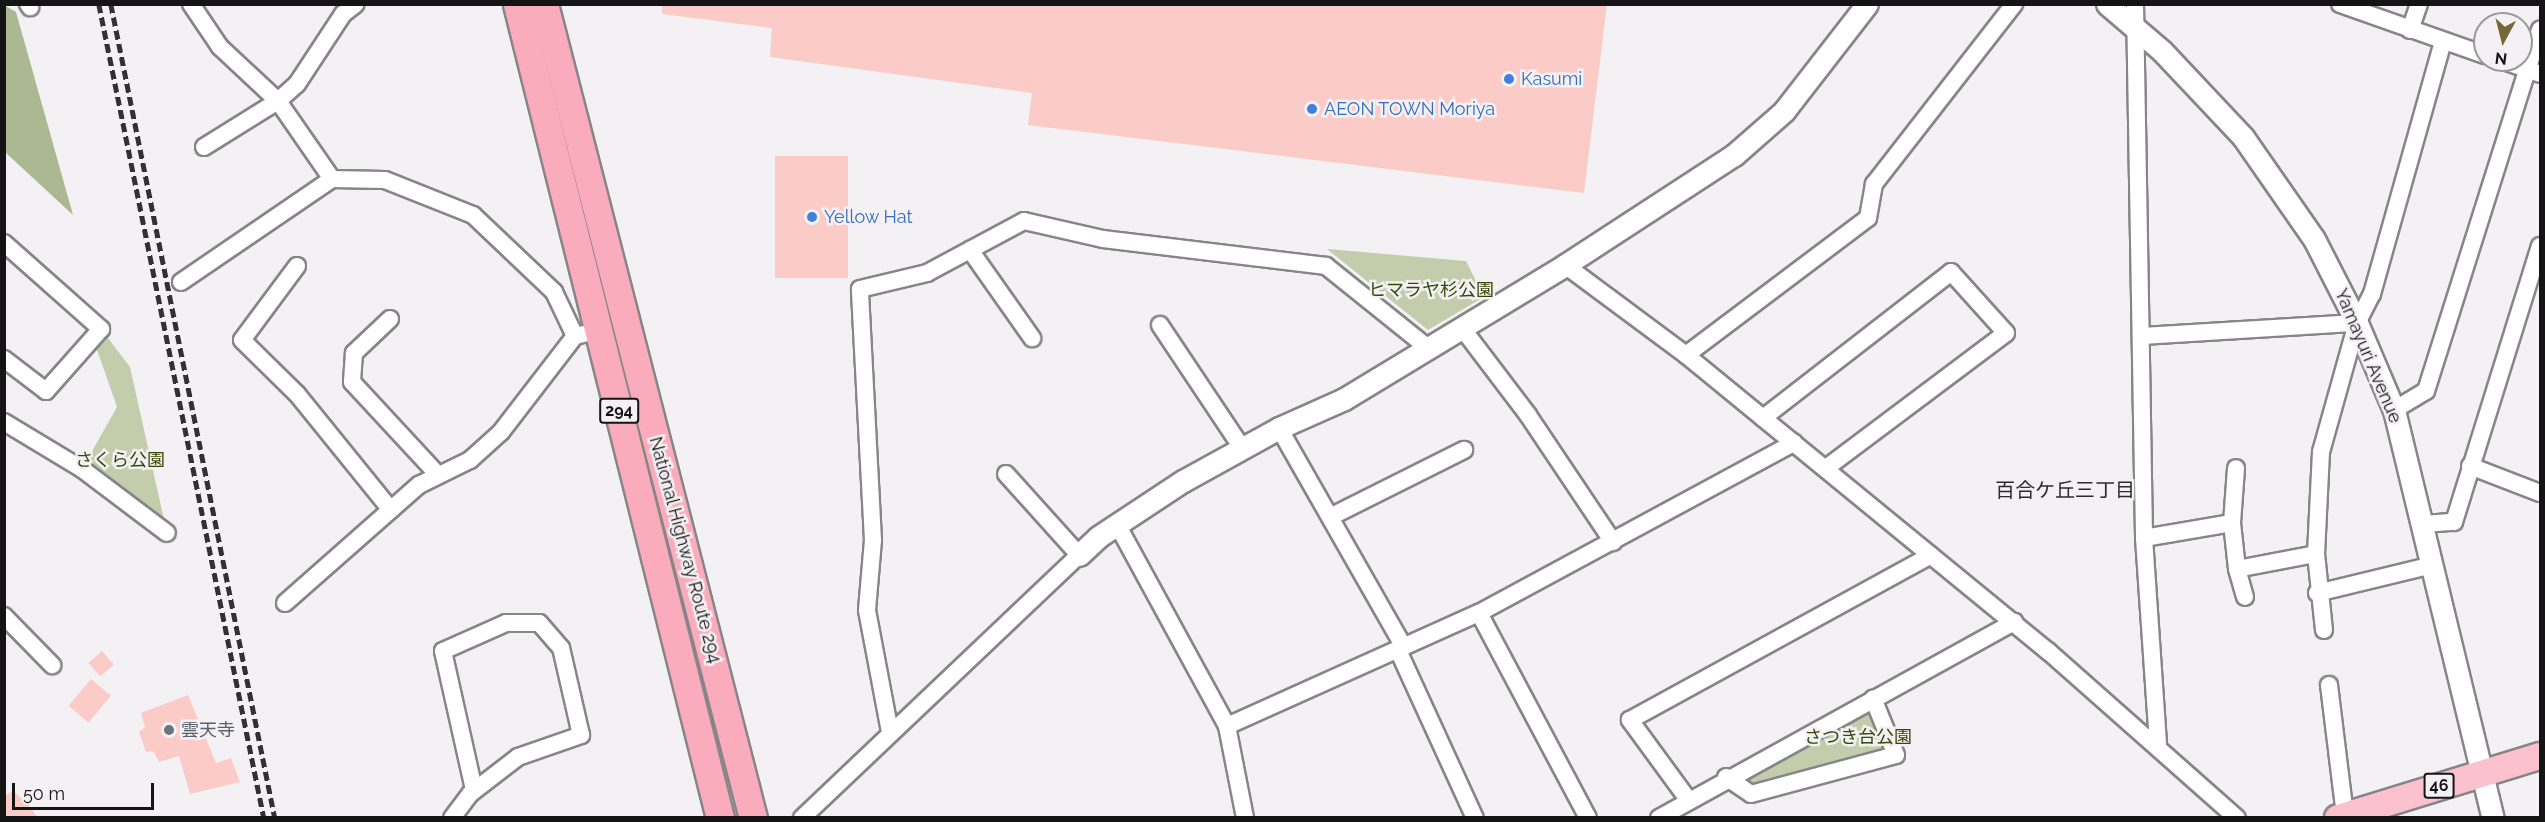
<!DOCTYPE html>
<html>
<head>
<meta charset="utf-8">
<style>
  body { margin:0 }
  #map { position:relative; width:2545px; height:822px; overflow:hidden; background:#f4f1f4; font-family:Raleway,"Noto Sans JP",sans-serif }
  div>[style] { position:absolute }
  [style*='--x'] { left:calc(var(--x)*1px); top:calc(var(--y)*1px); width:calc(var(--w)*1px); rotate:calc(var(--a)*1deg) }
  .green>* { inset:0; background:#c3cdac }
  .forest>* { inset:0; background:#acb891 }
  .building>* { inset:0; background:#fbcbc8; transform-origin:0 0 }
  .roads { filter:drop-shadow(2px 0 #878587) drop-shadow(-2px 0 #878587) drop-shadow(0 2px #878587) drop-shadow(0 -2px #878587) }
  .minor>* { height:16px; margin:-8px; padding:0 8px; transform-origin:8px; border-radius:8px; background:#fff }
  .tertiary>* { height:21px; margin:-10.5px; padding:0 10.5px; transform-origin:10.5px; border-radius:10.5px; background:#fff }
  .primary>* { height:26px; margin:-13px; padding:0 13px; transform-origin:13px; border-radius:13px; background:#fbc1cd }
  .trunk>* { height:27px; margin:-13.5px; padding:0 13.5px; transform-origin:13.5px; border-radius:13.5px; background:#faacbc }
  .rail>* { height:4.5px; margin-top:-2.25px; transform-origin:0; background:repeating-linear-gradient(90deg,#323032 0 9px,transparent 0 13.5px) }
  .dots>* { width:16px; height:16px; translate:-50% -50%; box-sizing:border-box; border:3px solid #f4f1f4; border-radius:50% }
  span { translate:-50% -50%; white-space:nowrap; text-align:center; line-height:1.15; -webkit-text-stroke:5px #f4f1f4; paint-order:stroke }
  .shield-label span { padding:2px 4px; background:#f4f1f4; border:2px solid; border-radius:4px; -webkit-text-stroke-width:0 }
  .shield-label { font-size:16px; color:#151415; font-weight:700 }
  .shop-label { font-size:18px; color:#366cbe }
  .left { translate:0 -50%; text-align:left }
  .park-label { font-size:18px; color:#394606 }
  .street-label { font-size:18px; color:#151415 }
  .worship-label { font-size:18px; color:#5b616d }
  .neighbourhood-label { font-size:20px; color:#2e2b2d }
  .frame { position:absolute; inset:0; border:6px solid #151415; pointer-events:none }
  .north { position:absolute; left:2473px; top:12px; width:60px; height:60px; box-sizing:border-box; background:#f4f1f4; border:2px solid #9b999b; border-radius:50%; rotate:187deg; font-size:16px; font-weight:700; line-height:24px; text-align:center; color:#151415 }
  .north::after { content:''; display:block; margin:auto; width:21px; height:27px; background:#746835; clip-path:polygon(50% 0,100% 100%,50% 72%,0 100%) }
  .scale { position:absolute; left:12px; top:783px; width:142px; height:27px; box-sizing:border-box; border:3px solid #151415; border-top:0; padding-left:8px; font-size:18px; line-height:21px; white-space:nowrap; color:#151415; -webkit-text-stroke:4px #f4f1f4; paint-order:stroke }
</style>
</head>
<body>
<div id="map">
  <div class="green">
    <i style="clip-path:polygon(1327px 249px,1466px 261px,1484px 297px,1428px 330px)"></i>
    <i style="clip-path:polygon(101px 329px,130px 367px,167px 533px,82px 469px,117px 407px,93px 338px)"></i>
    <i style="clip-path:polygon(1873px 698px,1896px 755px,1751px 794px,1726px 777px)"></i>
  </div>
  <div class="forest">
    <i style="clip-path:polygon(4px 5px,16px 12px,73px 215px,5px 152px)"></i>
  </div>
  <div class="building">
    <i style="clip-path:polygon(662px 4px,1607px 4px,1584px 193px,1028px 125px,1032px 93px,770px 57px,772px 28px,662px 14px)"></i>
    <i style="left:775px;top:156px;width:73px;height:122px"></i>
    <i style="left:102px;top:651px;width:18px;height:18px;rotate:49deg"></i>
    <i style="left:91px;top:679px;width:26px;height:35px;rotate:40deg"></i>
    <i style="clip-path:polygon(188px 695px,216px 763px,231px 758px,240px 782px,190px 794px,179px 756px,159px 762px,153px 751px,146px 752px,139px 732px,145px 727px,141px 713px)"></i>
    <i style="clip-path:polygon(13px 791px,27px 803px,38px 818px,4px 818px,4px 796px)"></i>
  </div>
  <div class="roads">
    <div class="minor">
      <i style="--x:28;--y:4;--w:4;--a:56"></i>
      <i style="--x:191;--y:4;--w:52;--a:56"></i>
      <i style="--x:220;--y:47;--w:79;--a:43"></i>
      <i style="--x:278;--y:101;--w:95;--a:55.3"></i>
      <i style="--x:2135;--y:4;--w:534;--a:89.03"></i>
      <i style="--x:2144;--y:538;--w:206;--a:86.1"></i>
      <i style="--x:2340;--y:4;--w:154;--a:19.4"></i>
      <i style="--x:2410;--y:30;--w:28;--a:-71"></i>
      <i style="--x:2501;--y:60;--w:41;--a:19.7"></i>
      <i style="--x:204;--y:147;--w:87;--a:-31.9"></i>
      <i style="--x:278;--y:101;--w:25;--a:-42"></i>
      <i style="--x:297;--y:84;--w:84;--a:-56.7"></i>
      <i style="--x:343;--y:14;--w:16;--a:-38"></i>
      <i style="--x:4;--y:243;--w:130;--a:41.6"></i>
      <i style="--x:101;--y:329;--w:83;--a:131.6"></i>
      <i style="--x:46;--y:391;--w:53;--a:-142.7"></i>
      <i style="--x:970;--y:250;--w:108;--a:54.8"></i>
      <i style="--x:1565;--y:265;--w:151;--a:36.6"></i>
      <i style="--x:1686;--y:355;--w:468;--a:39.3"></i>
      <i style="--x:2048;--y:651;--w:252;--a:41.5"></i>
      <i style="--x:297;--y:266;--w:92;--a:126.6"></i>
      <i style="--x:242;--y:340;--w:77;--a:44.5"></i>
      <i style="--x:297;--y:394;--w:149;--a:51"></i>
      <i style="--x:181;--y:282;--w:183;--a:-34.3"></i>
      <i style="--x:332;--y:179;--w:53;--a:1.1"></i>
      <i style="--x:385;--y:180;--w:95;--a:21.7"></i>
      <i style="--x:473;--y:215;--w:112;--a:43.5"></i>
      <i style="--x:554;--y:292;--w:49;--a:64.5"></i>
      <i style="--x:390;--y:319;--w:50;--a:136.6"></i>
      <i style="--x:354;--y:353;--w:29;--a:94"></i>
      <i style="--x:352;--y:382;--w:127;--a:47.2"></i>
      <i style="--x:1160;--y:325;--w:148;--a:56.3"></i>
      <i style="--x:1462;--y:328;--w:109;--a:52.8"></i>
      <i style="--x:1528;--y:415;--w:153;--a:56.2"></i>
      <i style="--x:2142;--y:336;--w:215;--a:-3.5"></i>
      <i style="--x:1686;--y:355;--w:228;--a:-37"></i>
      <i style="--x:1868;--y:218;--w:35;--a:-80"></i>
      <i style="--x:1874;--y:184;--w:228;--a:-52.1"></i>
      <i style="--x:2394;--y:410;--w:37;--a:-31"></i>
      <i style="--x:2426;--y:391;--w:379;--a:-72.5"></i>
      <i style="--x:1763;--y:418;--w:238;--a:-37.8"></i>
      <i style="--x:1951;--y:272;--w:82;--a:48"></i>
      <i style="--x:2006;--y:333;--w:226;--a:143.1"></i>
      <i style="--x:4;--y:422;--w:91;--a:31.1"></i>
      <i style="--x:82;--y:469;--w:106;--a:37"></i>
      <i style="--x:1279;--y:428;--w:252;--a:60.3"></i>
      <i style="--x:2470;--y:466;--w:75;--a:21.1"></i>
      <i style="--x:1332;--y:516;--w:148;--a:-26.6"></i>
      <i style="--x:2232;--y:523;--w:46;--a:83.8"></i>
      <i style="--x:2237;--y:569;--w:80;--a:-10.8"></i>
      <i style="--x:2423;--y:524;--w:31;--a:-4"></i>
      <i style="--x:2454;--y:522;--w:289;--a:-72.7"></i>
      <i style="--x:1118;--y:526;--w:228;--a:61.4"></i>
      <i style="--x:1227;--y:726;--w:94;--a:78.9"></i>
      <i style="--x:2144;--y:538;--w:89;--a:-9.7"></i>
      <i style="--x:2232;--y:523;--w:55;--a:-85.8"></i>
      <i style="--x:2237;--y:569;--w:29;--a:74"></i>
      <i style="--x:2317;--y:593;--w:119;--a:-13.6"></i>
      <i style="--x:285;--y:603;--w:179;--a:-41.4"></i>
      <i style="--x:419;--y:485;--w:57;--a:-26.1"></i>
      <i style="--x:470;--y:460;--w:42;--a:-42.1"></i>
      <i style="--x:501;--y:432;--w:121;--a:-52.4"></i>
      <i style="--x:575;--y:336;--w:9;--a:-13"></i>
      <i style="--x:1479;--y:613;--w:232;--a:62"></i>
      <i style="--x:4;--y:616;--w:69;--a:45.6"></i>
      <i style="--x:2324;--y:630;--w:76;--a:-96"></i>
      <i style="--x:2316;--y:554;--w:102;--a:-87.2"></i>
      <i style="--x:2321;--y:452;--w:134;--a:-74.4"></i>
      <i style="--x:2357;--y:323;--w:33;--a:-63"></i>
      <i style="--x:2372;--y:294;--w:263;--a:-74.3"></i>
      <i style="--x:1398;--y:650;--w:185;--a:65.4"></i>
      <i style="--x:2329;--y:685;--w:131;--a:83"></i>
      <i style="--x:1227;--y:726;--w:276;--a:-24.2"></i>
      <i style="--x:1479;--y:613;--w:358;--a:-28.4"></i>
      <i style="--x:890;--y:732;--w:124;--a:-100.7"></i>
      <i style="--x:867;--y:610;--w:70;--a:-85.1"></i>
      <i style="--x:873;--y:540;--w:251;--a:-93"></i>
      <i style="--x:860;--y:289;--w:69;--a:-13.4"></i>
      <i style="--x:927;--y:273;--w:110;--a:-28.2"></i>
      <i style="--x:1024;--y:221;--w:81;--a:12.8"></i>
      <i style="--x:1103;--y:239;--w:225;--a:6.9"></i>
      <i style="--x:1326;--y:266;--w:131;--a:38.8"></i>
      <i style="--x:1726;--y:777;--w:30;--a:34"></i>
      <i style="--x:1751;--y:794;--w:150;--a:-15.1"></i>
      <i style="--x:1896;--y:755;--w:61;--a:-112"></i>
      <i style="--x:1687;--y:798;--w:97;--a:-126.2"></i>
      <i style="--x:1630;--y:720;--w:343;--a:-28.7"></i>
      <i style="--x:452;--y:818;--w:30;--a:-53"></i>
      <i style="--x:470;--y:794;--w:61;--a:-37.6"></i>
      <i style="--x:518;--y:757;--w:67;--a:-19.2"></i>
      <i style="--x:581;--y:735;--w:89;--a:-102.9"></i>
      <i style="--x:561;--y:648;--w:33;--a:-131"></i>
      <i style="--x:539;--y:623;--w:33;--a:180"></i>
      <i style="--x:506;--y:623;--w:69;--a:156"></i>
      <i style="--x:443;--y:651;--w:142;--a:77.4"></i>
      <i style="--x:802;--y:818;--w:382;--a:-43.5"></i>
      <i style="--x:1079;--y:555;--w:109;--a:-132"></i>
      <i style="--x:1659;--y:818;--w:406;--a:-28.9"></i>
    </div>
    <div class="tertiary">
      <i style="--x:2107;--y:4;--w:72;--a:40.5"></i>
      <i style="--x:2162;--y:51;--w:118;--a:46.7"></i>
      <i style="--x:2243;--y:137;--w:124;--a:55.2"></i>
      <i style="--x:2314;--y:239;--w:94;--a:62.9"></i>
      <i style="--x:2357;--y:323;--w:95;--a:67"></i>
      <i style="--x:2394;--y:410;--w:420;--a:76.4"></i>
      <i style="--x:1079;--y:555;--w:26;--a:-43"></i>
      <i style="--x:1098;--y:537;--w:102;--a:-33.4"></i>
      <i style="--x:1183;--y:481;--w:110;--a:-28.9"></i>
      <i style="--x:1279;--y:428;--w:71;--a:-24"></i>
      <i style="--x:1344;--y:399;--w:258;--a:-31.2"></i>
      <i style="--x:1565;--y:265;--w:202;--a:-33.1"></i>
      <i style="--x:1734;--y:155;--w:67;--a:-41.3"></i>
      <i style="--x:1784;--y:111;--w:135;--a:-52.2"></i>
    </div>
    <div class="primary">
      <i style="--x:2338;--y:818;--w:211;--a:-17.1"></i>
    </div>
    <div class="trunk">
      <i style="--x:517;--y:4;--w:839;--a:76"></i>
      <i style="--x:544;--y:4;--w:840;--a:75.6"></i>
    </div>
  </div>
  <div class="rail">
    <i style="--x:99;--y:4;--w:831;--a:78.54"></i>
    <i style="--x:111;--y:4;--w:830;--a:78.61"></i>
  </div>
  <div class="dots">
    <i style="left:1509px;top:79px;background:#3f7fe0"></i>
    <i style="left:1312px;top:109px;background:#3f7fe0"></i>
    <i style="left:812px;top:217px;background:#3f7fe0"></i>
    <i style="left:169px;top:730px;background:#6b7280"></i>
  </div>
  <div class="shield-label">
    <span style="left:619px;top:411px">294</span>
    <span style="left:2439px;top:786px">46</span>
  </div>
  <div class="shop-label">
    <span class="left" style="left:1521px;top:79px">Kasumi</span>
    <span class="left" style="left:1324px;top:109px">AEON TOWN Moriya</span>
    <span class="left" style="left:824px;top:217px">Yellow Hat</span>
  </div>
  <div class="park-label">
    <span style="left:1431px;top:290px">ヒマラヤ杉公園</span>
    <span style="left:120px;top:460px">さくら公園</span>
    <span style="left:1858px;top:737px">さつき台公園</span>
  </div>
  <div class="street-label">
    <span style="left:2368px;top:356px;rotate:67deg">Yamayuri Avenue</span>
    <span style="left:685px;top:550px;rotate:75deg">National Highway Route 294</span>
  </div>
  <div class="worship-label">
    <span class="left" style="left:181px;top:730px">雲天寺</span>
  </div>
  <div class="neighbourhood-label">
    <span style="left:2065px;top:490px">百合ケ丘三丁目</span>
  </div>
  <div class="frame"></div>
  <div class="north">N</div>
  <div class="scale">50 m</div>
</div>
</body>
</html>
